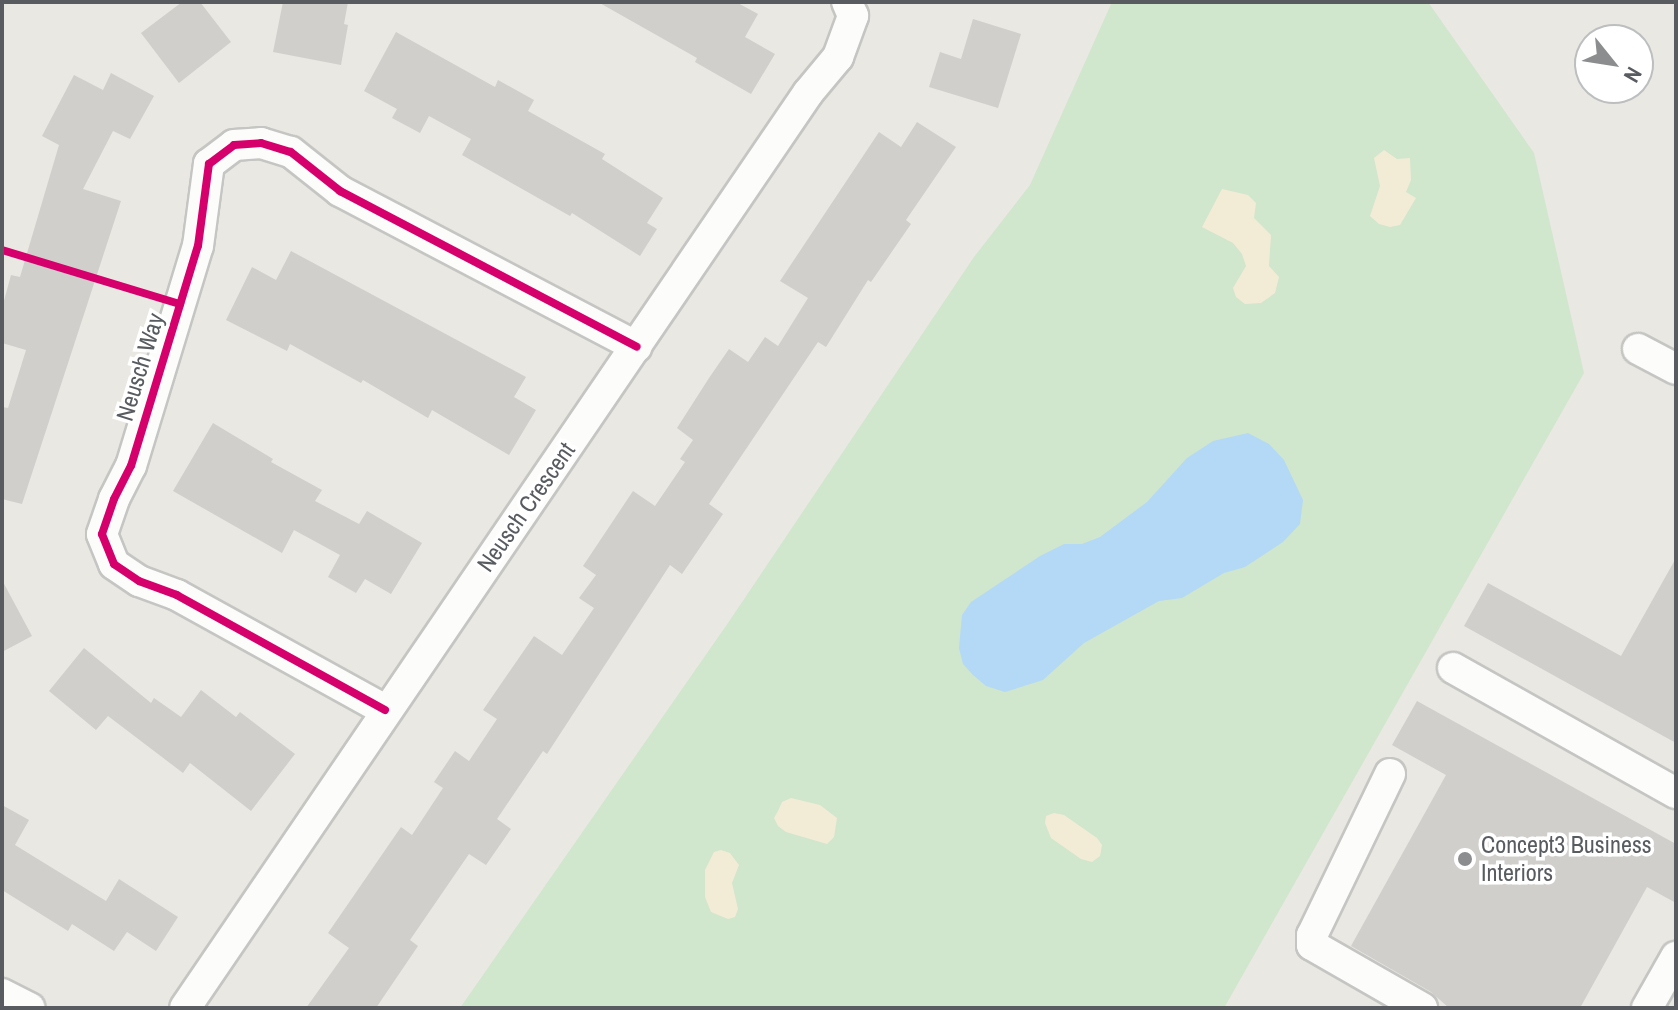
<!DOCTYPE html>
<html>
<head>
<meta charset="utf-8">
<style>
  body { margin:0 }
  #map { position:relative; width:1678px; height:1010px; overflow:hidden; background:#e9e8e2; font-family:"Archivo Narrow",sans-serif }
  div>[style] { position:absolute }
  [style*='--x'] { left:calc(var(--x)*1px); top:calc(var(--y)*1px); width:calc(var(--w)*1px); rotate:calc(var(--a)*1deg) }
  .green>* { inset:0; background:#d0e6cd }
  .sand>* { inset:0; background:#f2ecd6 }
  .water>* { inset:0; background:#b3d9f6 }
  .building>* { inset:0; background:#d0cfcc }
  .roads { filter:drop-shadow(2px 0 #c5c5c3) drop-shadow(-2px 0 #c5c5c3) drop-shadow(0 2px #c5c5c3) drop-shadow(0 -2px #c5c5c3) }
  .minor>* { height:30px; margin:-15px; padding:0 15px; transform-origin:15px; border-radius:15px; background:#fcfcfb }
  .cycleway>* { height:8px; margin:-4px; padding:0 4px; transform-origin:4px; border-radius:4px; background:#d6006c }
  .dots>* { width:22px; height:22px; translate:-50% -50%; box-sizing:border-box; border:4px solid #fff; border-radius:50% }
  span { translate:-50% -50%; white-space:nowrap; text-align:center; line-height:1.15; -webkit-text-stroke:7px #fff; paint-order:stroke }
  .street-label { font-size:24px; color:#585c60 }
  .poi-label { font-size:24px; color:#585c60 }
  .left { translate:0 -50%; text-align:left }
  .frame { position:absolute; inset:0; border:4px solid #585c60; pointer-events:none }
  .north { position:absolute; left:1574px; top:24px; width:80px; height:80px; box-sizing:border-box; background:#fff; border:2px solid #bcbebf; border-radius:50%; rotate:120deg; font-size:22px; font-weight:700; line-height:32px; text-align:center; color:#585c60 }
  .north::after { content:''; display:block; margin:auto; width:28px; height:36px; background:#8b8d8e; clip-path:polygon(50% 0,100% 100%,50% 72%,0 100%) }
</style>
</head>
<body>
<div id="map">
  <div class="green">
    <i style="clip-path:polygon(1112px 2px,1428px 2px,1534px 153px,1584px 373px,1224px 1008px,460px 1008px,728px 623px,974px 257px,1030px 185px)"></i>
  </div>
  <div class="sand">
    <i style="clip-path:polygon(1384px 150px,1397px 159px,1410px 158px,1411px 180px,1406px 192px,1416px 198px,1400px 225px,1390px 227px,1379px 224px,1370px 216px,1380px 186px,1374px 158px)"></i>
    <i style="clip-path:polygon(1222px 189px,1248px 195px,1256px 203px,1254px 218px,1271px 235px,1269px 266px,1279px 277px,1275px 293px,1261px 303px,1245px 304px,1236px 297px,1233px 288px,1246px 266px,1242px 254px,1233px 243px,1202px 227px)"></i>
    <i style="clip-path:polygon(791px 798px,820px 805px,837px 818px,834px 837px,827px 844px,786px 832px,778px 826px,774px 818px,778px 811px,782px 802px)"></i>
    <i style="clip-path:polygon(1054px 813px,1064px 815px,1097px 838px,1102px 845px,1100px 856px,1092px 862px,1081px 859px,1051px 838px,1045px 823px,1046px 816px)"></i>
    <i style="clip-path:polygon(721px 850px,730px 853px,739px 865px,732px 883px,738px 909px,735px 917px,728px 919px,711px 912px,705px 897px,705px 870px,714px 852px)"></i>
  </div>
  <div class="water">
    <i style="clip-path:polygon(1248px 433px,1269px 444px,1284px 460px,1303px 500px,1300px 524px,1283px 542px,1245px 567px,1224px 573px,1182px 598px,1159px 601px,1084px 643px,1043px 680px,1005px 692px,986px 686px,973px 675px,963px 664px,959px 648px,962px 615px,971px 602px,1040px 556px,1064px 544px,1082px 544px,1100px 537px,1147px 502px,1187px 458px,1213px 441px)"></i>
  </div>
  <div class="building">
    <i style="clip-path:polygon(182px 2px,200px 2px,231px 42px,179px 83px,141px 33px)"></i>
    <i style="clip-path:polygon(283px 2px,348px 2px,344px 24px,348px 25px,341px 65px,273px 52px)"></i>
    <i style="clip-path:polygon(598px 2px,736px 2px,758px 14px,745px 37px,775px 54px,751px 94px,695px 62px,697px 58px)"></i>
    <i style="clip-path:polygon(973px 19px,1021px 34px,998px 108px,929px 87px,940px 52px,961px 59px)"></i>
    <i style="clip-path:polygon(396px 32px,495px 87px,498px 80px,534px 100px,528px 111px,605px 154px,602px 159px,663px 198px,647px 223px,657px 229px,640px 256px,572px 213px,570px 216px,462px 155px,471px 139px,429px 116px,420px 133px,392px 118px,397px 109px,364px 91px)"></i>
    <i style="clip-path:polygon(111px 73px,154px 96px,130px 139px,113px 131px,83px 189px,121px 201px,22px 504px,2px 499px,2px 407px,8px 408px,26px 350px,2px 343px,2px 308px,11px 275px,20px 277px,59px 145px,42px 136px,74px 75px,103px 90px)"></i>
    <i style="clip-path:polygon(917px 122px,956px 147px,906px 220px,911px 224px,871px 282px,868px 280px,826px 347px,818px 342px,709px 504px,723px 514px,682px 574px,670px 565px,547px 754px,543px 751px,497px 819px,511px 829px,486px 865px,469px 854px,410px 940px,418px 946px,376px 1008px,306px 1008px,349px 948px,328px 933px,401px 827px,412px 835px,443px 788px,434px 782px,455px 751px,469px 761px,497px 719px,483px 710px,534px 636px,562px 655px,594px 608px,579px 598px,596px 575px,583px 566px,633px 491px,655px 506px,685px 462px,680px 459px,693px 440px,677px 428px,709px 378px,729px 349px,748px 362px,765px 337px,778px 346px,808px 298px,780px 281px,879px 132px,901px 147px)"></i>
    <i style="clip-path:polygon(291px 251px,526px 377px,514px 397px,536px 410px,509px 455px,432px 410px,428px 418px,363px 380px,361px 383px,290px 344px,287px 351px,226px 320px,252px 267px,276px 280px)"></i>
    <i style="clip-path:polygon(213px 423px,273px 459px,271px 462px,322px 490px,315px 501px,359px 524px,367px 511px,422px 543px,391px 594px,365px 579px,356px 593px,328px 577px,340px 555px,294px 530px,282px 553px,173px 491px)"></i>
    <i style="clip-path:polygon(1676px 558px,1676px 743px,1464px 626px,1488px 583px,1621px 656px)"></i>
    <i style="clip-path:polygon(2px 580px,32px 636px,2px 652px)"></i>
    <i style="clip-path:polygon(84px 648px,151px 703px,154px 698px,181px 717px,201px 690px,236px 717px,240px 712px,295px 754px,251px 811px,190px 763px,183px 773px,108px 716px,96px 730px,49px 691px)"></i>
    <i style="clip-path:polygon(1417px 701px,1676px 844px,1676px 903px,1647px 887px,1580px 1008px,1449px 1008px,1431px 992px,1351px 946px,1446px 775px,1392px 745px)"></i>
    <i style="clip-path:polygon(2px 805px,29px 820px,15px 845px,106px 901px,119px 879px,178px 917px,156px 951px,127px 932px,114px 951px,72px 924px,68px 931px,2px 890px)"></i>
  </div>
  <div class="roads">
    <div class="minor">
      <i style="--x:1638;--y:349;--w:43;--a:27.8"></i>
      <i style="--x:1453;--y:668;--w:256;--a:29.3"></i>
      <i style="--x:385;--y:710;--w:238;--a:-151.1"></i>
      <i style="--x:177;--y:595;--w:40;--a:-159.8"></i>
      <i style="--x:139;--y:581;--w:30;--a:-146"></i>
      <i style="--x:114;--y:564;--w:32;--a:-112"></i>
      <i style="--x:102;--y:534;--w:37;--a:-71"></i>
      <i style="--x:114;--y:499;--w:37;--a:-63"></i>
      <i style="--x:131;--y:466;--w:230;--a:-73.1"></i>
      <i style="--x:198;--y:246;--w:83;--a:-82.4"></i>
      <i style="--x:209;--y:164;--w:31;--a:-37"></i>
      <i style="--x:234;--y:145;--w:27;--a:-4"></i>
      <i style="--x:261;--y:143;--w:31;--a:17"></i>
      <i style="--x:291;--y:152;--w:63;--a:38.5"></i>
      <i style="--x:340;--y:191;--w:335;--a:27.7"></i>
      <i style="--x:1390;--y:774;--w:179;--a:115.8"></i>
      <i style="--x:1312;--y:935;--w:10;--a:90"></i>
      <i style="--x:1312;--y:945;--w:127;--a:29.8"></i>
      <i style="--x:2;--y:994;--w:31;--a:27"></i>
      <i style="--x:185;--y:1008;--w:1107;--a:-55.75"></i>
      <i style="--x:808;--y:93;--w:47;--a:-50.2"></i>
      <i style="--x:838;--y:57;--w:44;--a:-69.9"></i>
      <i style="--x:853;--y:16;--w:15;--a:-113"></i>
      <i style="--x:1647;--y:1008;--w:59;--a:-60.4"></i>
    </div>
  </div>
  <div class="cycleway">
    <i style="--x:2;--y:250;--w:186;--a:16.9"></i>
    <i style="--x:385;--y:710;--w:238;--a:-151.1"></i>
    <i style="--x:177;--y:595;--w:40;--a:-159.8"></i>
    <i style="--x:139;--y:581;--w:30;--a:-146"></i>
    <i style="--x:114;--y:564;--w:32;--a:-112"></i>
    <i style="--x:102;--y:534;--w:37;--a:-71"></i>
    <i style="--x:114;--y:499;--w:37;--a:-63"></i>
    <i style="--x:131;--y:466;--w:230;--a:-73.1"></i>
    <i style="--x:198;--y:246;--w:83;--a:-82.4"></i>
    <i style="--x:209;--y:164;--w:31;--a:-37"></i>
    <i style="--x:234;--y:145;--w:27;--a:-4"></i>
    <i style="--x:261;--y:143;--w:31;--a:17"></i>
    <i style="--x:291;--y:152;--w:63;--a:38.5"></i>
    <i style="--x:340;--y:191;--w:335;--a:27.7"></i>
  </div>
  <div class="dots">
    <i style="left:1465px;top:859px;background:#8b8d8e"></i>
  </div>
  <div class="street-label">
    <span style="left:140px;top:367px;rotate:-73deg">Neusch Way</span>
    <span style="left:526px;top:507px;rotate:-55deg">Neusch Crescent</span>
  </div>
  <div class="poi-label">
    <span class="left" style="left:1481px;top:859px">Concept3 Business<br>Interiors</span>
  </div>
  <div class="frame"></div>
  <div class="north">N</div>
</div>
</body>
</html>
